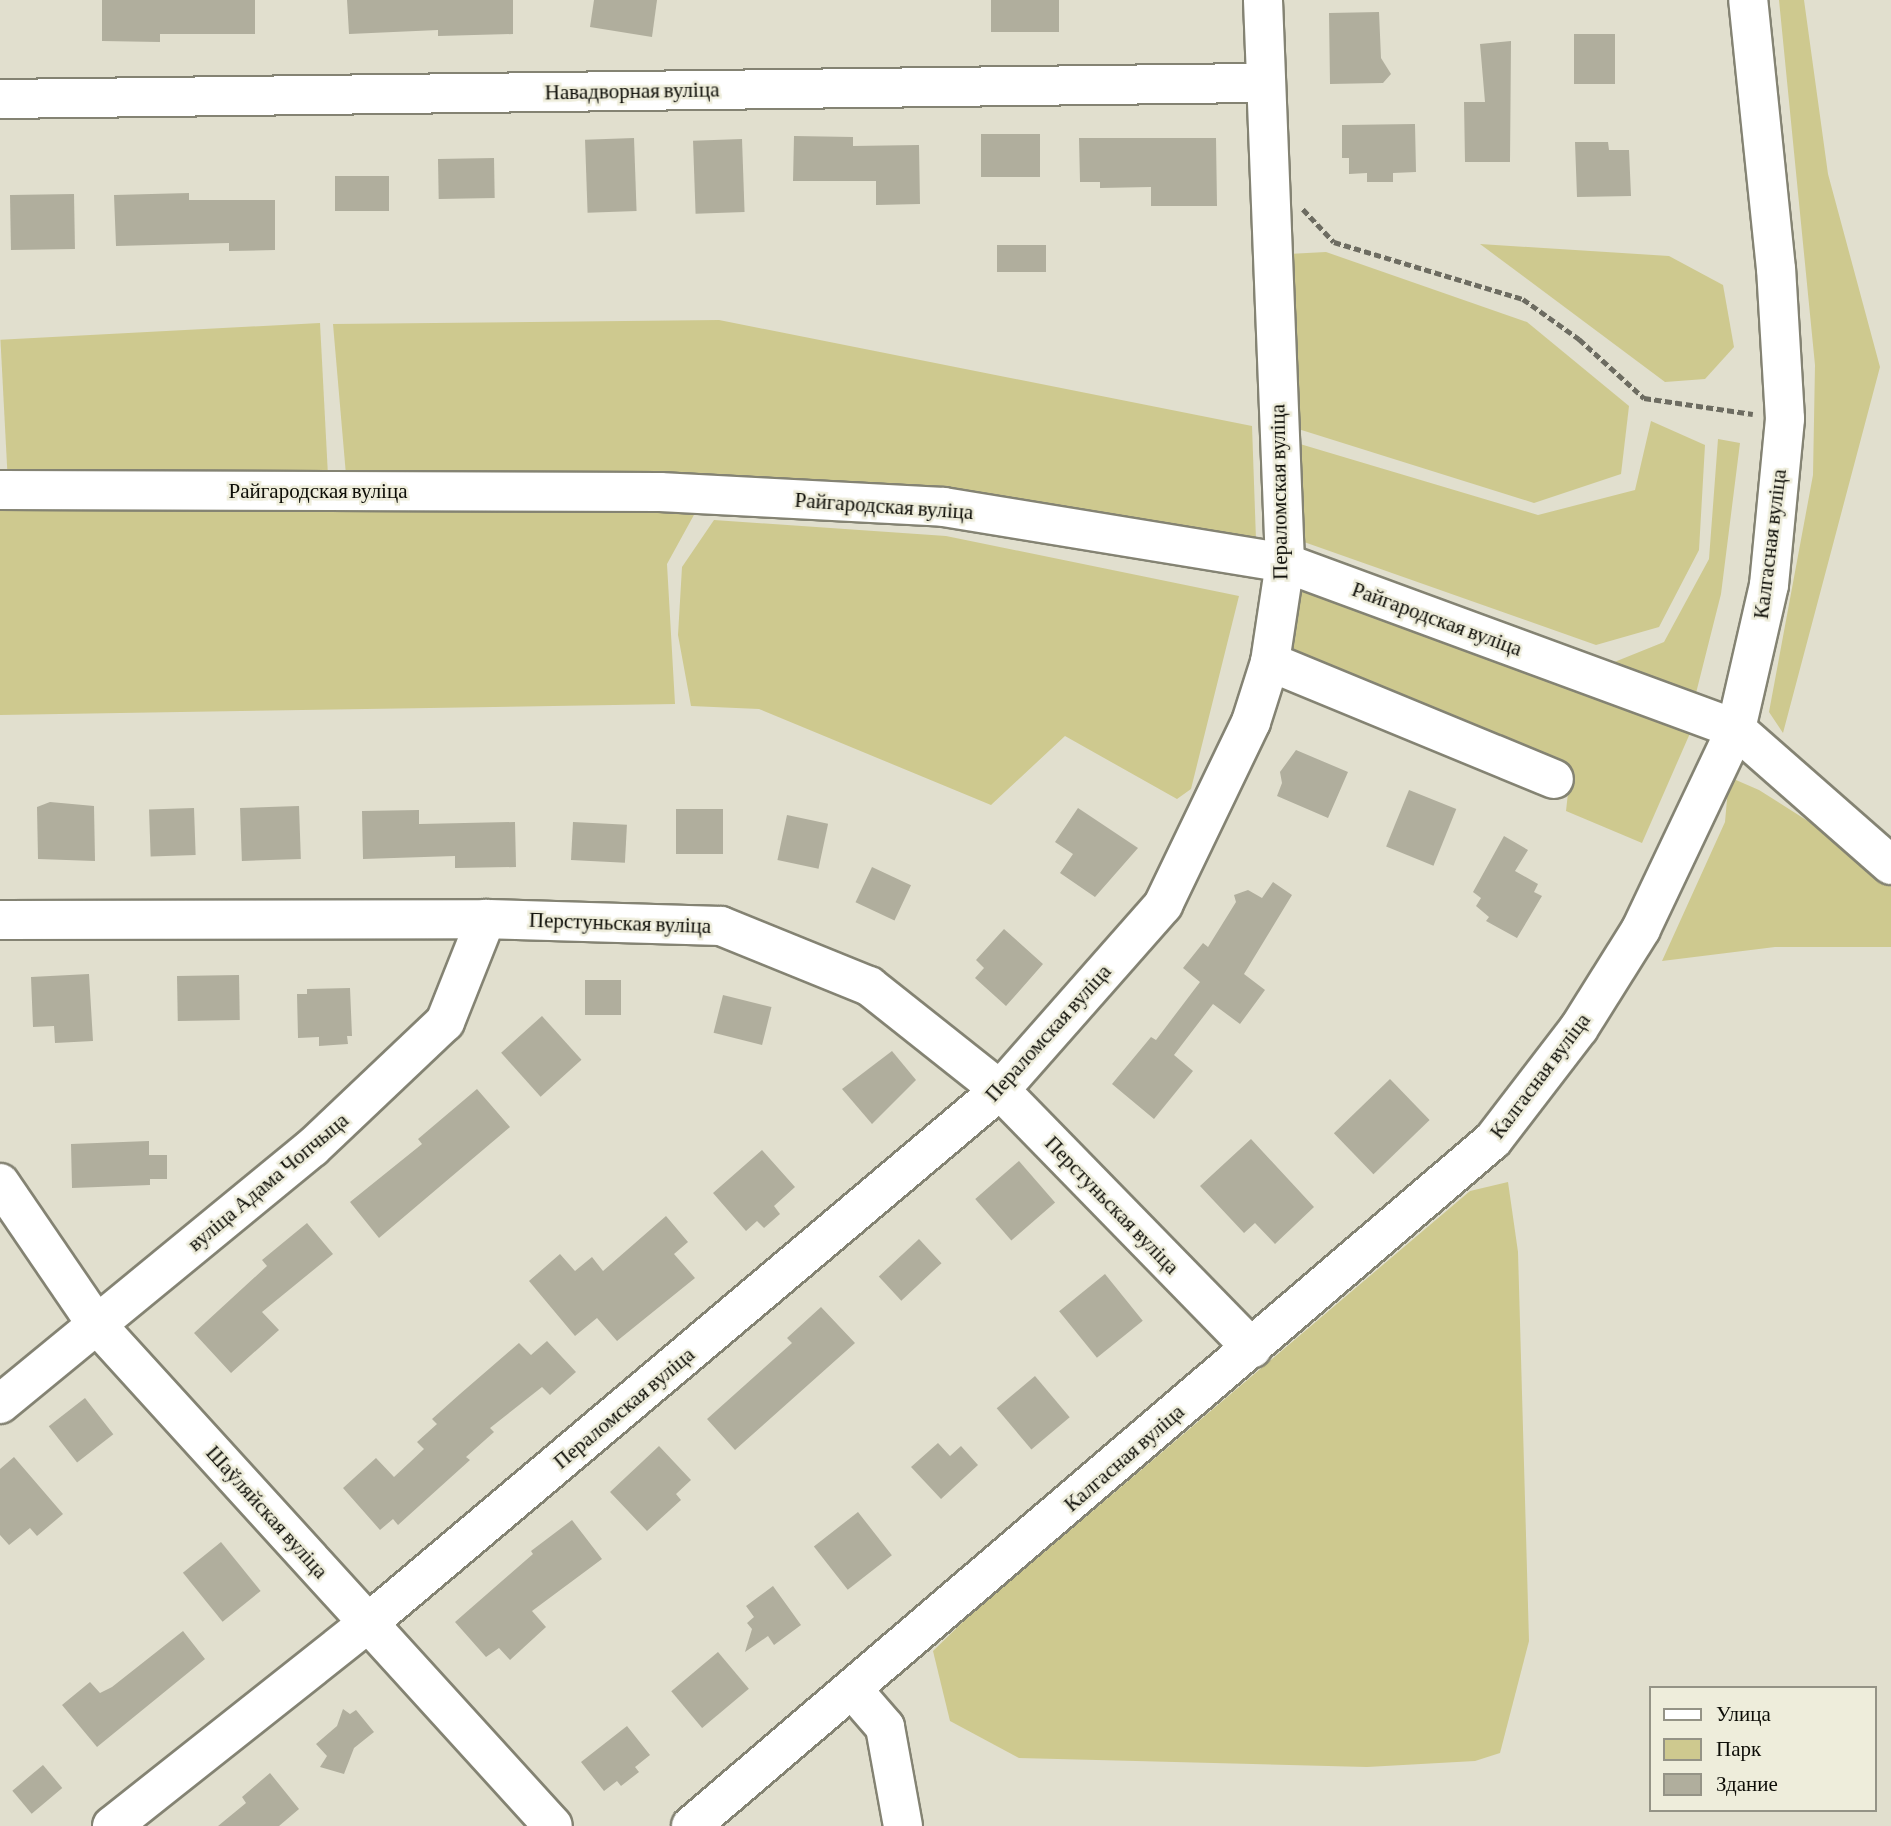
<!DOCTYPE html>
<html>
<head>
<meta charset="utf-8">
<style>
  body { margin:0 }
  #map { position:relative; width:1891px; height:1826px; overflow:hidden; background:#e1dfce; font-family:"Crimson Pro",serif }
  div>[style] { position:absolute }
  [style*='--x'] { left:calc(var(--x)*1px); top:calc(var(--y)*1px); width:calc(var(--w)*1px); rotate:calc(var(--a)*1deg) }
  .green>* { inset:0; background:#cec98f; transform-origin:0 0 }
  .building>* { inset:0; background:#b0ae9d; transform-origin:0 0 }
  .path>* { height:4.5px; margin-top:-2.25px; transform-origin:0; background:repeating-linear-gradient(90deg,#6d6c61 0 7px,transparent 0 10.5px) }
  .roads { filter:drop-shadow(2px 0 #848373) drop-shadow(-2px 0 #848373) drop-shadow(0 2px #848373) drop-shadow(0 -2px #848373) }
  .minor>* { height:38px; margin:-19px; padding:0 19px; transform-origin:19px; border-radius:19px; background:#fff }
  span { translate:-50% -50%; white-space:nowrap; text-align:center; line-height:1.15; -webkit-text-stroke:5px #eeeddb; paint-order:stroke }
  .street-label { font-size:21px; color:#0d0d07 }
  .legend { position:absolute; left:1649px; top:1686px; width:228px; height:126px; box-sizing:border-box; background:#eeeddb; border:2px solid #949386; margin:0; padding:9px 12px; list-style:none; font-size:21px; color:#0d0d07 }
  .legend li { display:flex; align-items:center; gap:14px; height:35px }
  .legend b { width:35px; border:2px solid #949386 }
</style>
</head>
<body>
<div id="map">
  <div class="green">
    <i style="clip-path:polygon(1779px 0,1804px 0,1828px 174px,1880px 367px,1783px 733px,1769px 712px,1813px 475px,1815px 365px)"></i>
    <i style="clip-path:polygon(1480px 244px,1669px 256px,1723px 285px,1734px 347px,1705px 379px,1665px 382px)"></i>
    <i style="clip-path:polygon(1326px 252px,1527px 322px,1629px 406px,1621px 474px,1534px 503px,1295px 428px,1288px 254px)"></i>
    <i style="clip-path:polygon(719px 320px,1252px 426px,1256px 540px,346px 475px,333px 324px)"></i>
    <i style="left:320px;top:323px;width:156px;height:320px;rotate:87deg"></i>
    <i style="clip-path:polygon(1651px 421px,1705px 445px,1699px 550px,1659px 627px,1596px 645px,1304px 542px,1300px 444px,1538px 515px,1635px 490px)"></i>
    <i style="clip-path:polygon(1718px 439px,1740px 443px,1721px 594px,1693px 705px,1607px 665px,1664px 642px,1709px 559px)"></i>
    <i style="clip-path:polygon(0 506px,695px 513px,667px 564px,675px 704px,0 715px)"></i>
    <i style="clip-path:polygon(714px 520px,946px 536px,1239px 596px,1191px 789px,1177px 799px,1065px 736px,991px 805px,759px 709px,691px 706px,678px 635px,682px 567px)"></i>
    <i style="clip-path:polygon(1290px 584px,1691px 731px,1642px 843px,1566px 811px,1570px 775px,1291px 655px)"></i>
    <i style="clip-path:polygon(1729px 777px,1759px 790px,1855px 851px,1891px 887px,1891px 947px,1775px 947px,1662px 961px,1725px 822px)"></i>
    <i style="clip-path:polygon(1508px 1182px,1518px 1252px,1529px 1641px,1500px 1753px,1475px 1761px,1367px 1767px,1019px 1758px,950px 1721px,933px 1651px,969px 1616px,1470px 1191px)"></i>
  </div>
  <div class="building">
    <i style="clip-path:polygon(102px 0,255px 0,255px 34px,160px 34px,160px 42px,102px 41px)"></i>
    <i style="clip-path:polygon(347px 0,513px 0,513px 34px,438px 36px,438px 30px,349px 34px)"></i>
    <i style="clip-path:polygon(594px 0,657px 0,652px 37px,590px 27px)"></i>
    <i style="left:991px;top:0;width:68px;height:32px"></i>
    <i style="clip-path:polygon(1379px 12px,1381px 58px,1391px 74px,1383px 83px,1330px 84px,1329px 13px)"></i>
    <i style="left:1574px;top:34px;width:41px;height:50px"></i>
    <i style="clip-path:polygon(1511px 41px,1510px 162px,1465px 162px,1464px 102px,1485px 102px,1480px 44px)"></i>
    <i style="clip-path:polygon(1415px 124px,1416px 172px,1393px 173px,1393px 182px,1367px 182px,1367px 173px,1349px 174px,1349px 158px,1342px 158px,1342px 125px)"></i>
    <i style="left:981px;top:134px;width:59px;height:43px"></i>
    <i style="clip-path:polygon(794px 136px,853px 137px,853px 146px,919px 145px,920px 204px,876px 205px,876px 181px,793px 181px)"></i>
    <i style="left:634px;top:138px;width:73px;height:49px;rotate:88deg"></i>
    <i style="clip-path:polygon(1079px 138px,1216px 138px,1217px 206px,1151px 206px,1151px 187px,1100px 188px,1100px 182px,1080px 182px)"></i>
    <i style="left:742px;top:139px;width:73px;height:49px;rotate:88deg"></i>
    <i style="clip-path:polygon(1575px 142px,1608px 142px,1609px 150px,1629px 150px,1631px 196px,1577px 197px)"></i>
    <i style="left:494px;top:158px;width:40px;height:56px;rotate:89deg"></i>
    <i style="left:335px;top:176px;width:54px;height:35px"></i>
    <i style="clip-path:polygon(189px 193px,189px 200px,275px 200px,275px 250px,229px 251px,229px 243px,116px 246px,114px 195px)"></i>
    <i style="left:74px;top:194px;width:55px;height:64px;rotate:89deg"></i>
    <i style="left:997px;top:245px;width:49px;height:27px"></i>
    <i style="clip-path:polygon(1296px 750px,1348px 772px,1328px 818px,1277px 796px,1282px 783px,1280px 772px)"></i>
    <i style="left:1409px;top:790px;width:51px;height:61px;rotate:22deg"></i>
    <i style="clip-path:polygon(50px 802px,94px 806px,95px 861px,38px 859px,37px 807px)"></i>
    <i style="left:299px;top:806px;width:53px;height:59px;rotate:88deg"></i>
    <i style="left:194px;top:808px;width:47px;height:45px;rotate:88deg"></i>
    <i style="clip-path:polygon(1078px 808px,1138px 848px,1095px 897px,1060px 873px,1073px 854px,1055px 842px)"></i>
    <i style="left:676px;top:809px;width:47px;height:45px"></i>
    <i style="clip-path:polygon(419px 810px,419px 824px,515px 822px,516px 867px,455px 868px,455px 856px,363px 859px,362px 811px)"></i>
    <i style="left:787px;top:815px;width:42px;height:46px;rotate:12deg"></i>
    <i style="left:573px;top:822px;width:54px;height:38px;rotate:3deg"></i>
    <i style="clip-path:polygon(1504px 836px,1528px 850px,1515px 871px,1538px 884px,1534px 892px,1542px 896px,1517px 938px,1486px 921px,1489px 917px,1476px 906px,1481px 898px,1473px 892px)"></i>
    <i style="left:872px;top:867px;width:43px;height:39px;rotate:25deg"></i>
    <i style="clip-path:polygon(1273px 882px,1292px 895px,1244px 974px,1265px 990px,1240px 1024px,1213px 1004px,1174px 1055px,1193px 1071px,1154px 1119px,1112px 1084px,1151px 1037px,1156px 1040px,1200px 982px,1183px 968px,1203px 943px,1208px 947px,1236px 902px,1234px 895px,1248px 890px,1262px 898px)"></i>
    <i style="clip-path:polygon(1004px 929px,1043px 964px,1006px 1006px,975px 978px,984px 968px,976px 960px)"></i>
    <i style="clip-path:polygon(89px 974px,93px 1041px,55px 1043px,54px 1026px,33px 1027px,31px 977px)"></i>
    <i style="left:239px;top:975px;width:45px;height:62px;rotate:89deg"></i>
    <i style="left:621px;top:980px;width:35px;height:36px;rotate:90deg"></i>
    <i style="clip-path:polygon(350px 988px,352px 1036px,347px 1036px,348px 1044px,319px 1046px,319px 1037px,298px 1038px,297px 994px,307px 994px,307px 989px)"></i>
    <i style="left:723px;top:995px;width:50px;height:39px;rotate:14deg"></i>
    <i style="left:542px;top:1016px;width:59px;height:55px;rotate:48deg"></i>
    <i style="clip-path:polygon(892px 1051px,916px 1080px,872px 1124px,842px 1089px)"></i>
    <i style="left:1390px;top:1079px;width:57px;height:78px;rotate:46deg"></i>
    <i style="clip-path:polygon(477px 1089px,510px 1127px,379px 1238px,350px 1202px,422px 1144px,418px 1139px)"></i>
    <i style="clip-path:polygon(1251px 1139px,1314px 1207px,1275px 1244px,1255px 1223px,1244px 1233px,1200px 1186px)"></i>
    <i style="clip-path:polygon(149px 1141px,149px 1155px,167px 1155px,167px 1179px,150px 1179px,150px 1185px,72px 1188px,71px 1144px)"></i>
    <i style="clip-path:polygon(762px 1150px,795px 1187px,774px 1206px,780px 1214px,764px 1228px,757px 1221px,746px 1231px,713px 1193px)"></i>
    <i style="left:1019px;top:1161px;width:55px;height:58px;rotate:49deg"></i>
    <i style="clip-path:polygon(666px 1216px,688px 1242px,674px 1254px,695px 1278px,617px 1341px,597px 1318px,575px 1336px,529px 1281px,560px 1254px,575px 1271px,592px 1257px,603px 1271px)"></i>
    <i style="clip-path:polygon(307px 1223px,333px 1254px,262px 1312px,279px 1330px,231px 1373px,194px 1333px,267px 1266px,262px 1260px)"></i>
    <i style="left:919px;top:1239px;width:33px;height:55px;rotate:47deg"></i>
    <i style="left:1105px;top:1274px;width:60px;height:59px;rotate:51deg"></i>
    <i style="clip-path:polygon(821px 1307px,855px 1343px,735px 1450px,707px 1419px,792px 1343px,787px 1338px)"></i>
    <i style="clip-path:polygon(547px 1341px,576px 1372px,550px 1395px,542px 1387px,490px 1428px,494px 1432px,466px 1457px,470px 1460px,398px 1525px,393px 1519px,380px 1530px,343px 1488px,376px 1458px,394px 1477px,424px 1449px,417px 1442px,437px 1424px,432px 1419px,460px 1394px,519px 1343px,531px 1355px)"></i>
    <i style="left:1035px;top:1376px;width:54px;height:50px;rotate:50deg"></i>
    <i style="left:85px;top:1398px;width:46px;height:46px;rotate:52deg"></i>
    <i style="clip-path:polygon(938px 1443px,950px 1456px,961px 1446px,978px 1465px,941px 1499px,911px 1467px)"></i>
    <i style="clip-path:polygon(659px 1446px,691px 1480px,676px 1494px,681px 1500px,647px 1531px,610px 1492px)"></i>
    <i style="clip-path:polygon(14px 1457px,63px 1514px,37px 1536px,30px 1528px,9px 1545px,0 1535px,0 1469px)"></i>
    <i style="left:858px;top:1512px;width:55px;height:56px;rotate:52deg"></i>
    <i style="clip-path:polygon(572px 1520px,602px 1559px,532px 1611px,546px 1627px,510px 1660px,499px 1648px,486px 1657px,455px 1622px,533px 1554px,531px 1551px)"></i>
    <i style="left:221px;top:1542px;width:63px;height:49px;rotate:51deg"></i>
    <i style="clip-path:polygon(773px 1586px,801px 1625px,774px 1645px,768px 1636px,745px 1652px,752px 1629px,747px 1623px,754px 1617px,746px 1606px)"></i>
    <i style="clip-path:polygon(183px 1631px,205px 1659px,97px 1747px,62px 1705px,90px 1682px,100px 1693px,112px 1687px)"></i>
    <i style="left:718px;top:1652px;width:48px;height:61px;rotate:50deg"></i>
    <i style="clip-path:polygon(343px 1709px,350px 1714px,356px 1710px,374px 1732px,354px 1748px,344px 1774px,320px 1767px,327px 1756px,316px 1744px,337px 1726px)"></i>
    <i style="clip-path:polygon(627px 1726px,650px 1755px,635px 1767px,639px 1772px,621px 1786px,617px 1781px,604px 1791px,581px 1762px)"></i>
    <i style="left:43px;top:1765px;width:30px;height:40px;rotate:50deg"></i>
    <i style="clip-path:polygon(270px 1773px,299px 1809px,279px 1826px,218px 1826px,246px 1803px,242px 1797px)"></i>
  </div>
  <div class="path">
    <i style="--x:1303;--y:209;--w:45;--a:46.8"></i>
    <i style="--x:1334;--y:242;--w:197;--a:16.8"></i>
    <i style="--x:1523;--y:299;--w:69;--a:35.5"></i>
    <i style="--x:1579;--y:339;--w:88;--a:42.2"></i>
    <i style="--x:1644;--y:398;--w:110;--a:8.4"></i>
  </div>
  <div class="roads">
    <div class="minor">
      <i style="--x:0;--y:99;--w:1264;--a:-0.73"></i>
      <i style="--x:0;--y:490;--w:660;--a:0.17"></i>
      <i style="--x:660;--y:492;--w:284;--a:3"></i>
      <i style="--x:944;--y:507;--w:346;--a:9.3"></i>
      <i style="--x:1285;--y:563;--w:481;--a:20.2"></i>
      <i style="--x:1736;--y:729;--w:206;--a:41.3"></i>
      <i style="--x:1270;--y:662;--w:307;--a:22.4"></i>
      <i style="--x:0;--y:920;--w:486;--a:-0.1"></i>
      <i style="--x:486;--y:919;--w:235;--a:1.7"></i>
      <i style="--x:721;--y:926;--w:160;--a:22.1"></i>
      <i style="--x:869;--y:986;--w:167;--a:38.4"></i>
      <i style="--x:1000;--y:1090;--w:361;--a:45.7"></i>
      <i style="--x:0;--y:1183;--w:172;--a:55.7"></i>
      <i style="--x:97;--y:1325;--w:677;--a:47.69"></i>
      <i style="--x:0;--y:1404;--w:404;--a:-39.4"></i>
      <i style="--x:312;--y:1148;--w:183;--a:-43.5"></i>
      <i style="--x:445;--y:1022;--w:111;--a:-68.3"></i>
      <i style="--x:853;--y:1690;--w:49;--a:49.1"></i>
      <i style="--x:885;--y:1727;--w:101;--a:79.7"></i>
      <i style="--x:112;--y:1826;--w:327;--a:-38.4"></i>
      <i style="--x:368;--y:1623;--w:827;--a:-40.14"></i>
      <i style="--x:1000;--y:1090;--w:247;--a:-48.6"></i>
      <i style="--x:1163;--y:905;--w:203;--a:-64.3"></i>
      <i style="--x:1251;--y:722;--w:63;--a:-72.4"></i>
      <i style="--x:1270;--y:662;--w:100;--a:-81.4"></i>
      <i style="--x:1285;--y:563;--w:563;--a:-92.24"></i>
      <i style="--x:691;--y:1826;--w:1055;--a:-40.54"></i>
      <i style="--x:1493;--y:1140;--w:141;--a:-52.5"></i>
      <i style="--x:1579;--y:1028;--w:117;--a:-57.9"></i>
      <i style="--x:1641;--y:929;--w:221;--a:-64.6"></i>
      <i style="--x:1736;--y:729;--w:148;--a:-77.1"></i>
      <i style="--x:1769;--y:585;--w:167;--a:-84.5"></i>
      <i style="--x:1785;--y:419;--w:150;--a:-93.4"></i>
      <i style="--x:1776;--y:269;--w:270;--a:-95.9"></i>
    </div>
  </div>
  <div class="street-label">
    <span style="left:632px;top:91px;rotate:-1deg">Навадворная вуліца</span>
    <span style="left:318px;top:491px">Райгародская вуліца</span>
    <span style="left:1279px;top:492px;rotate:-91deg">Пераломская вуліца</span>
    <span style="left:884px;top:506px;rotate:4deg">Райгародская вуліца</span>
    <span style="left:1770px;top:544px;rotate:-83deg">Калгасная вуліца</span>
    <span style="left:1437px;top:619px;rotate:20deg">Райгародская вуліца</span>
    <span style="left:620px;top:923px;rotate:2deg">Перстуньская вуліца</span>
    <span style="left:1048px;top:1033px;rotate:-48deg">Пераломская вуліца</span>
    <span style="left:1540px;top:1076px;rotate:-53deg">Калгасная вуліца</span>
    <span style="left:268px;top:1182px;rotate:-40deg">вуліца Адама Чопчыца</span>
    <span style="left:1112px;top:1205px;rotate:46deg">Перстуньская вуліца</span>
    <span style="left:624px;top:1408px;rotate:-40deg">Пераломская вуліца</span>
    <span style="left:1124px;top:1458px;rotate:-41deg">Калгасная вуліца</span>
    <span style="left:267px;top:1512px;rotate:48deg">Шаўляйская вуліца</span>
  </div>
  <ul class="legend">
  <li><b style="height:9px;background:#fff"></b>Улица</li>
  <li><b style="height:19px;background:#cec98f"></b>Парк</li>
  <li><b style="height:19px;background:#b0ae9d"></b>Здание</li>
  </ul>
</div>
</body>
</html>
